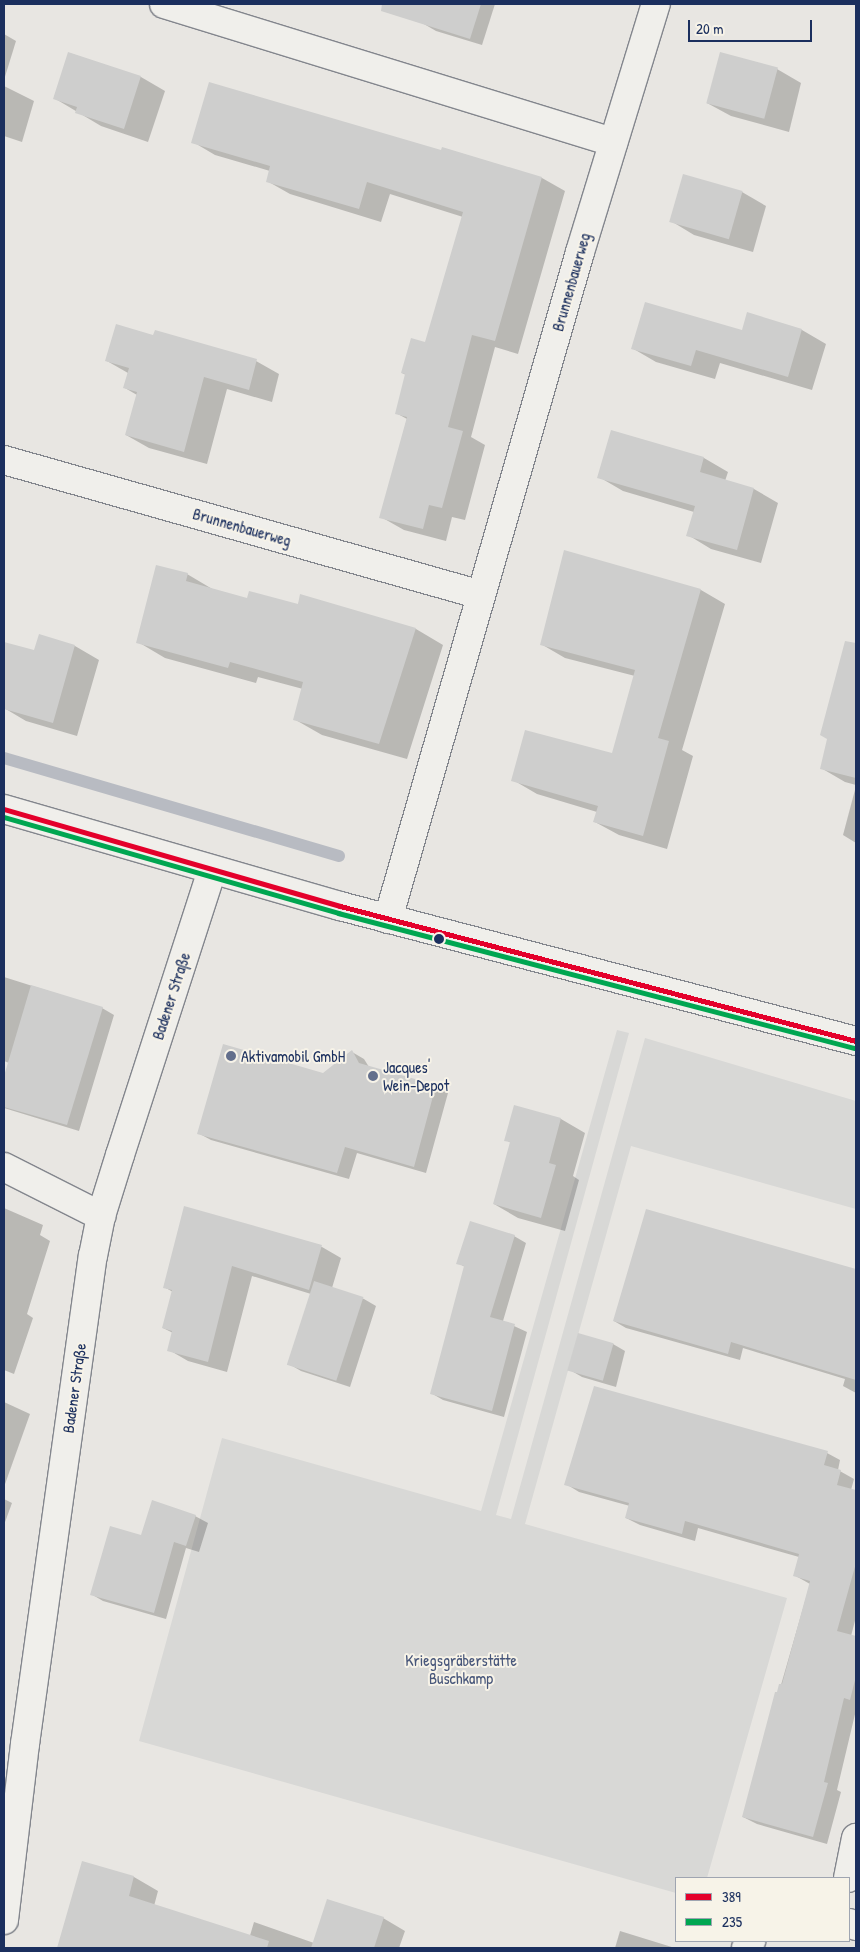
<!DOCTYPE html>
<html>
<head>
<meta charset="utf-8">
<style>
  body { margin:0 }
  #map { position:relative; width:860px; height:1952px; overflow:hidden; background:#e8e6e2; font-family:"Patrick Hand",sans-serif }
  div>[style] { position:absolute }
  [style*='--x'] { left:calc(var(--x)*1px); top:calc(var(--y)*1px); width:calc(var(--w)*1px); rotate:calc(var(--a)*1deg) }
  .built>* { inset:0; background:#d8d8d6 }
  .shadow>* { inset:0; background:#0003 }
  .stream>* { height:12px; margin:-6px; padding:0 6px; transform-origin:6px; border-radius:6px; background:#b8bbc2 }
  .building>* { inset:0; background:#cececd; transform-origin:0 0 }
  .roads { filter:drop-shadow(1px 0 #83868d) drop-shadow(-1px 0 #83868d) drop-shadow(0 1px #83868d) drop-shadow(0 -1px #83868d) }
  .street>* { height:28px; margin:-14px; padding:0 14px; transform-origin:14px; border-radius:14px; background:#f0efeb }
  .secondary>* { height:28px; margin:-14px; padding:0 14px; transform-origin:14px; border-radius:14px; background:#f0efeb }
  .bus-1>* { height:5px; margin:-2.5px; padding:0 2.5px; transform-origin:2.5px; border-radius:2.5px; background:#e4002b }
  .bus-2>* { height:5px; margin:-2.5px; padding:0 2.5px; transform-origin:2.5px; border-radius:2.5px; background:#00a651 }
  .dots>* { width:14px; height:14px; translate:-50% -50%; box-sizing:border-box; border:2px solid #f7f3e8; border-radius:50% }
  span { translate:-50% -50%; white-space:nowrap; text-align:center; line-height:1.15; -webkit-text-stroke:4px #f7f3e8; paint-order:stroke }
  .street-label { font-size:16px; color:#1b2f5e }
  .poi-label { font-size:16px; color:#1b2f5e }
  .left { translate:0 -50%; text-align:left }
  .park-label { font-size:16px; color:#47567a }
  .frame { position:absolute; inset:0; border:5px solid #1b2f5e; pointer-events:none }
  .legend { position:absolute; left:675px; top:1877px; width:175px; height:65px; box-sizing:border-box; background:#f7f3e8; border:1px solid #9fa5b1; margin:0; padding:6px 9px; list-style:none; font-size:15px; color:#1b2f5e }
  .legend li { display:flex; align-items:center; gap:10px; height:25px }
  .legend b { width:25px; border:1px solid #9fa5b1 }
  .scale { position:absolute; left:688px; top:20px; width:124px; height:22px; box-sizing:border-box; border:2px solid #1b2f5e; border-top:0; padding-left:6px; font-size:15px; line-height:18px; white-space:nowrap; color:#1b2f5e; -webkit-text-stroke:4px #f7f3e8; paint-order:stroke }
</style>
</head>
<body>
<div id="map">
  <div class="built">
    <i style="clip-path:polygon(617px 1030px,629px 1033px,496px 1515px,511px 1519px,645px 1038px,856px 1101px,856px 1209px,631px 1146px,525px 1524px,787px 1598px,707px 1878px,676px 1878px,676px 1893px,139px 1741px,222px 1438px,481px 1511px)"></i>
  </div>
  <div class="shadow">
    <i style="clip-path:polygon(430px 4px,495px 4px,482px 45px,436px 31px,424px 24px)"></i>
    <i style="clip-path:polygon(4px 34px,16px 41px,4px 80px)"></i>
    <i style="clip-path:polygon(69px 53px,141px 77px,165px 91px,148px 142px,101px 126px,54px 98px)"></i>
    <i style="clip-path:polygon(777px 69px,801px 83px,789px 132px,731px 116px,707px 103px)"></i>
    <i style="clip-path:polygon(4px 86px,34px 101px,22px 142px,4px 136px)"></i>
    <i style="clip-path:polygon(193px 142px,442px 152px,443px 148px,542px 178px,565px 191px,518px 354px,495px 347px,471px 437px,485px 445px,465px 520px,452px 517px,446px 541px,404px 530px,381px 517px,407px 419px,396px 413px,406px 375px,402px 373px,426px 343px,463px 217px,390px 194px,381px 222px,290px 194px,267px 181px,270px 171px,215px 155px)"></i>
    <i style="clip-path:polygon(742px 192px,766px 206px,753px 252px,694px 235px,671px 221px)"></i>
    <i style="clip-path:polygon(748px 314px,802px 330px,826px 344px,812px 390px,720px 363px,715px 379px,656px 362px,632px 348px,743px 332px)"></i>
    <i style="clip-path:polygon(107px 361px,256px 361px,279px 374px,272px 402px,227px 389px,207px 464px,149px 448px,126px 435px,137px 395px,125px 388px,128px 373px)"></i>
    <i style="clip-path:polygon(612px 431px,704px 458px,728px 472px,725px 481px,754px 489px,778px 503px,761px 563px,711px 549px,688px 535px,694px 512px,623px 491px,599px 477px)"></i>
    <i style="clip-path:polygon(565px 552px,701px 590px,725px 604px,682px 750px,693px 756px,667px 849px,619px 835px,595px 822px,597px 812px,537px 794px,513px 780px,613px 754px,635px 676px,565px 658px,541px 644px)"></i>
    <i style="clip-path:polygon(187px 574px,214px 590px,248px 600px,298px 605px,301px 596px,416px 629px,443px 645px,407px 759px,322px 735px,294px 719px,303px 689px,258px 677px,256px 683px,165px 658px,138px 642px)"></i>
    <i style="clip-path:polygon(6px 644px,35px 652px,75px 646px,99px 660px,77px 736px,26px 721px,4px 708px,4px 653px)"></i>
    <i style="clip-path:polygon(835px 686px,856px 692px,856px 785px,845px 782px,821px 768px,829px 739px)"></i>
    <i style="clip-path:polygon(856px 786px,856px 843px,843px 835px)"></i>
    <i style="clip-path:polygon(4px 977px,102px 1008px,114px 1015px,79px 1131px,4px 1108px,4px 1080px,9px 1063px,4px 1061px)"></i>
    <i style="clip-path:polygon(352px 1052px,364px 1059px,369px 1067px,436px 1086px,448px 1093px,426px 1173px,357px 1153px,349px 1179px,211px 1140px,198px 1133px,323px 1074px)"></i>
    <i style="clip-path:polygon(515px 1107px,561px 1119px,585px 1133px,573px 1176px,579px 1180px,565px 1231px,518px 1218px,494px 1204px,511px 1143px,506px 1140px)"></i>
    <i style="clip-path:polygon(4px 1208px,43px 1225px,40px 1235px,50px 1241px,27px 1314px,33px 1318px,14px 1374px,4px 1370px)"></i>
    <i style="clip-path:polygon(185px 1208px,322px 1247px,341px 1258px,332px 1288px,364px 1299px,376px 1306px,350px 1387px,301px 1371px,289px 1364px,311px 1294px,252px 1276px,227px 1372px,188px 1361px,169px 1350px,173px 1333px,163px 1328px,173px 1292px,164px 1287px)"></i>
    <i style="clip-path:polygon(647px 1211px,856px 1271px,856px 1393px,843px 1386px,845px 1379px,743px 1348px,740px 1360px,626px 1328px,614px 1321px)"></i>
    <i style="clip-path:polygon(514px 1236px,526px 1243px,503px 1321px,527px 1332px,504px 1417px,443px 1400px,431px 1393px,465px 1267px,458px 1263px)"></i>
    <i style="clip-path:polygon(613px 1344px,625px 1351px,616px 1387px,582px 1377px,570px 1370px)"></i>
    <i style="clip-path:polygon(4px 1402px,30px 1414px,4px 1487px)"></i>
    <i style="clip-path:polygon(827px 1453px,840px 1460px,838px 1470px,854px 1479px,851px 1490px,856px 1491px,856px 1617px,851px 1636px,856px 1637px,856px 1710px,837px 1790px,841px 1792px,827px 1844px,757px 1824px,743px 1817px,810px 1584px,794px 1575px,799px 1557px,698px 1528px,695px 1541px,640px 1525px,626px 1518px,630px 1506px,579px 1492px,566px 1484px)"></i>
    <i style="clip-path:polygon(4px 1499px,12px 1503px,4px 1525px)"></i>
    <i style="clip-path:polygon(195px 1516px,208px 1523px,199px 1552px,186px 1548px,166px 1619px,103px 1601px,91px 1594px,141px 1536px)"></i>
    <i style="clip-path:polygon(83px 1862px,134px 1877px,158px 1891px,154px 1906px,249px 1939px,254px 1922px,314px 1943px,383px 1918px,405px 1931px,399px 1948px,59px 1948px)"></i>
    <i style="clip-path:polygon(620px 1931px,675px 1948px,615px 1948px)"></i>
  </div>
  <div class="stream">
    <i style="--x:4;--y:758;--w:349;--a:16.3"></i>
  </div>
  <div class="building">
    <i style="clip-path:polygon(382px 4px,481px 4px,470px 39px,381px 11px)"></i>
    <i style="clip-path:polygon(68px 52px,141px 76px,124px 129px,75px 113px,77px 107px,53px 99px)"></i>
    <i style="left:720px;top:52px;width:60px;height:53px;rotate:15deg"></i>
    <i style="clip-path:polygon(209px 82px,441px 150px,442px 147px,542px 177px,495px 341px,472px 335px,448px 427px,463px 431px,442px 508px,429px 505px,423px 529px,379px 518px,407px 417px,395px 414px,405px 374px,401px 373px,411px 338px,425px 342px,463px 212px,367px 182px,359px 209px,266px 182px,270px 166px,191px 143px)"></i>
    <i style="left:683px;top:174px;width:62px;height:50px;rotate:16deg"></i>
    <i style="clip-path:polygon(645px 302px,742px 330px,747px 312px,802px 329px,788px 377px,696px 350px,691px 366px,631px 349px)"></i>
    <i style="clip-path:polygon(116px 324px,153px 335px,155px 330px,257px 359px,249px 390px,204px 377px,184px 452px,125px 435px,137px 392px,123px 388px,129px 368px,105px 361px)"></i>
    <i style="clip-path:polygon(611px 430px,704px 457px,700px 472px,754px 488px,737px 550px,686px 536px,695px 506px,597px 478px)"></i>
    <i style="clip-path:polygon(564px 550px,701px 589px,658px 738px,669px 741px,643px 836px,593px 822px,598px 806px,511px 781px,525px 730px,612px 753px,635px 670px,540px 645px)"></i>
    <i style="clip-path:polygon(156px 565px,188px 573px,186px 581px,247px 598px,249px 591px,298px 604px,300px 594px,416px 628px,379px 744px,293px 720px,303px 682px,230px 662px,228px 668px,136px 643px)"></i>
    <i style="clip-path:polygon(39px 634px,75px 645px,53px 723px,4px 709px,4px 642px,34px 650px)"></i>
    <i style="clip-path:polygon(845px 641px,856px 643px,856px 778px,820px 769px,827px 739px,820px 735px)"></i>
    <i style="clip-path:polygon(31px 985px,103px 1007px,67px 1125px,4px 1107px,4px 1076px)"></i>
    <i style="clip-path:polygon(223px 1044px,323px 1073px,352px 1050px,359px 1063px,436px 1085px,414px 1167px,345px 1147px,337px 1173px,197px 1134px)"></i>
    <i style="clip-path:polygon(514px 1105px,561px 1118px,549px 1163px,556px 1165px,541px 1218px,493px 1204px,510px 1142px,504px 1141px)"></i>
    <i style="clip-path:polygon(184px 1206px,322px 1245px,309px 1290px,232px 1266px,208px 1362px,167px 1351px,172px 1331px,162px 1328px,172px 1290px,163px 1288px)"></i>
    <i style="clip-path:polygon(646px 1209px,856px 1269px,856px 1380px,731px 1342px,728px 1354px,613px 1321px)"></i>
    <i style="clip-path:polygon(470px 1221px,515px 1235px,490px 1317px,515px 1324px,492px 1411px,430px 1394px,464px 1266px,456px 1264px)"></i>
    <i style="left:314px;top:1281px;width:52px;height:88px;rotate:18deg"></i>
    <i style="left:578px;top:1333px;width:37px;height:39px;rotate:16deg"></i>
    <i style="clip-path:polygon(594px 1386px,828px 1451px,824px 1465px,841px 1470px,837px 1485px,856px 1490px,856px 1563px,837px 1631px,856px 1636px,856px 1676px,850px 1700px,844px 1698px,824px 1782px,828px 1783px,813px 1837px,742px 1817px,775px 1692px,777px 1692px,779px 1684px,782px 1684px,810px 1581px,793px 1576px,799px 1554px,685px 1521px,682px 1534px,625px 1518px,629px 1503px,564px 1485px)"></i>
    <i style="clip-path:polygon(152px 1500px,196px 1515px,186px 1546px,174px 1542px,154px 1613px,90px 1595px,110px 1526px,141px 1535px)"></i>
    <i style="clip-path:polygon(82px 1861px,134px 1876px,129px 1896px,269px 1941px,267px 1948px,57px 1948px)"></i>
    <i style="clip-path:polygon(327px 1899px,384px 1917px,374px 1948px,311px 1948px)"></i>
  </div>
  <div class="roads">
    <div class="street">
      <i style="--x:164;--y:4;--w:470;--a:17.1"></i>
      <i style="--x:4;--y:460;--w:495;--a:15.8"></i>
      <i style="--x:388;--y:919;--w:694;--a:-73.94"></i>
      <i style="--x:580;--y:252;--w:259;--a:-73"></i>
      <i style="--x:4;--y:1167;--w:109;--a:26.8"></i>
      <i style="--x:848;--y:1878;--w:41;--a:-78.7"></i>
      <i style="--x:4;--y:1920;--w:177;--a:-83.2"></i>
      <i style="--x:25;--y:1744;--w:493;--a:-82.1"></i>
      <i style="--x:93;--y:1256;--w:41;--a:-78.7"></i>
      <i style="--x:101;--y:1216;--w:64;--a:-72.7"></i>
      <i style="--x:120;--y:1155;--w:299;--a:-72.1"></i>
      <i style="--x:849;--y:1923;--w:8;--a:23"></i>
      <i style="--x:746;--y:1948;--w:9;--a:-54"></i>
    </div>
    <div class="secondary">
      <i style="--x:4;--y:809;--w:350;--a:16.1"></i>
      <i style="--x:340;--y:906;--w:533;--a:14.66"></i>
    </div>
  </div>
  <div class="bus-1">
    <i style="--x:4;--y:809;--w:350;--a:16.1"></i>
    <i style="--x:340;--y:906;--w:533;--a:14.66"></i>
  </div>
  <div class="bus-2">
    <i style="--x:4;--y:817;--w:348;--a:16"></i>
    <i style="--x:338;--y:913;--w:533;--a:14.66"></i>
  </div>
  <div class="dots">
    <i style="left:439px;top:939px;background:#1b2f5e"></i>
    <i style="left:231px;top:1056px;background:#636f8c"></i>
    <i style="left:373px;top:1076px;background:#636f8c"></i>
  </div>
  <div class="street-label">
    <span style="left:571px;top:282px;rotate:-74deg">Brunnenbauerweg</span>
    <span style="left:242px;top:527px;rotate:16deg">Brunnenbauerweg</span>
    <span style="left:171px;top:996px;rotate:-72deg">Badener Straße</span>
    <span style="left:74px;top:1388px;rotate:-82deg">Badener Straße</span>
  </div>
  <div class="poi-label">
    <span class="left" style="left:241px;top:1056px">Aktivamobil GmbH</span>
    <span class="left" style="left:383px;top:1076px">Jacques'<br>Wein-Depot</span>
  </div>
  <div class="park-label">
    <span style="left:461px;top:1669px">Kriegsgräberstätte<br>Buschkamp</span>
  </div>
  <div class="frame"></div>
  <ul class="legend">
  <li><b style="height:6px;background:#e4002b"></b>389</li>
  <li><b style="height:6px;background:#00a651"></b>235</li>
  </ul>
  <div class="scale">20 m</div>
</div>
</body>
</html>
